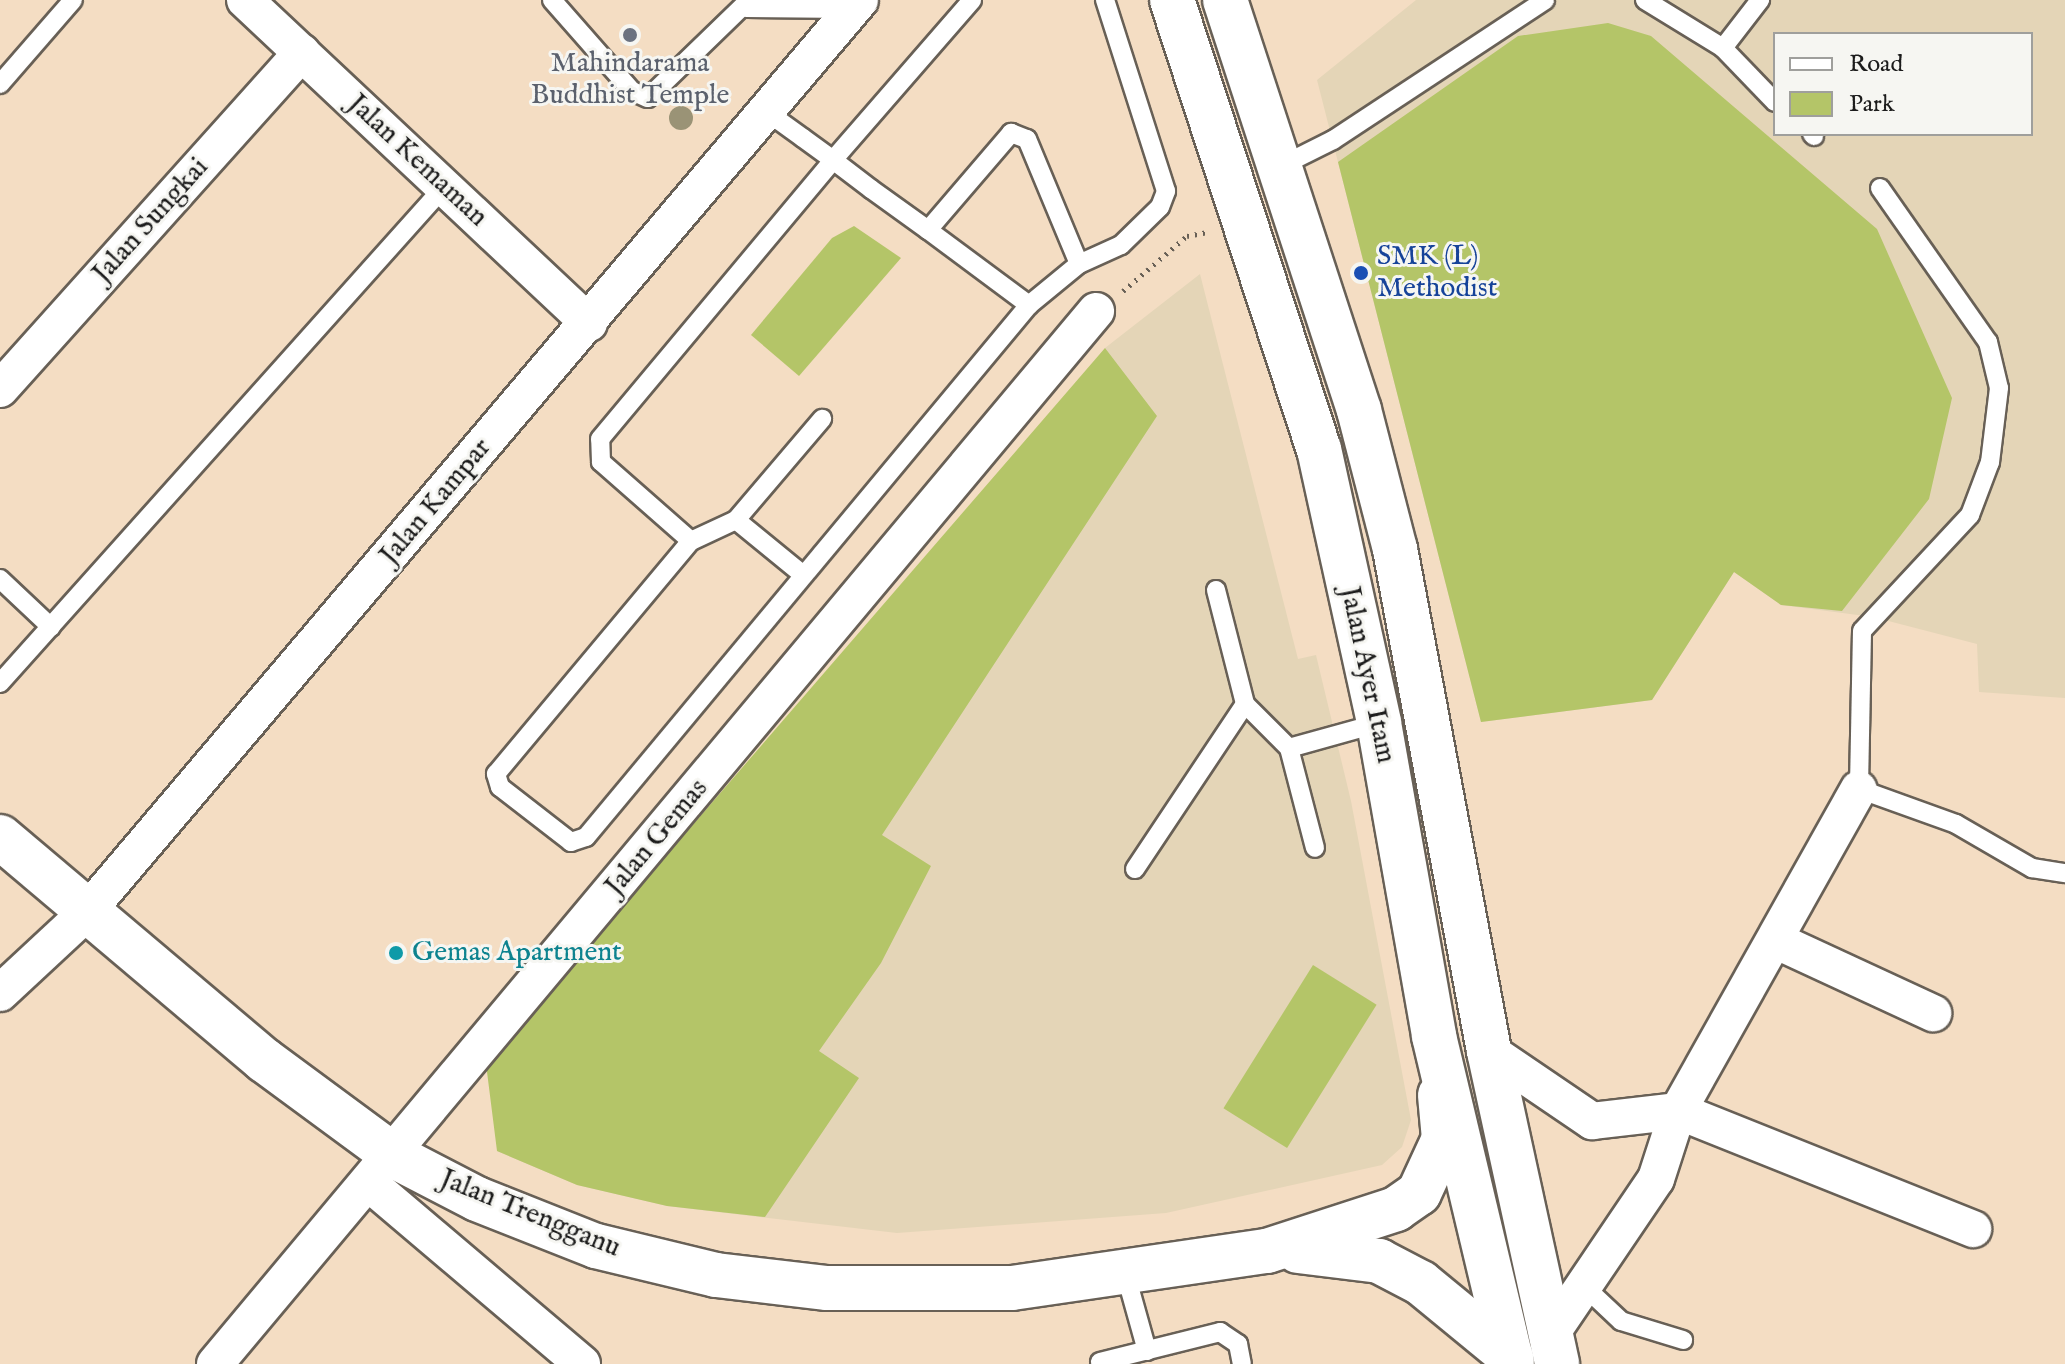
<!DOCTYPE html>
<html>
<head>
<meta charset="utf-8">
<style>
  body { margin:0 }
  #map { position:relative; width:2065px; height:1364px; overflow:hidden; background:#f4ddc3; font-family:"IM FELL English",serif }
  div>[style] { position:absolute }
  [style*='--x'] { left:calc(var(--x)*1px); top:calc(var(--y)*1px); width:calc(var(--w)*1px); rotate:calc(var(--a)*1deg) }
  .built>* { inset:0; background:#e4d5b7 }
  .green>* { inset:0; background:#b4c568; transform-origin:0 0 }
  .path>* { height:5px; margin-top:-2.5px; transform-origin:0; background:repeating-linear-gradient(90deg,#686056 0 2px,transparent 0 8px) }
  .roads { filter:drop-shadow(2px 0 #686056) drop-shadow(-2px 0 #686056) drop-shadow(0 2px #686056) drop-shadow(0 -2px #686056) }
  .service>* { height:18px; margin:-9px; padding:0 9px; transform-origin:9px; border-radius:9px; background:#fff }
  .minor>* { height:36px; margin:-18px; padding:0 18px; transform-origin:18px; border-radius:18px; background:#fff }
  .secondary>* { height:44px; margin:-22px; padding:0 22px; transform-origin:22px; border-radius:22px; background:#fff }
  .primary>* { height:44px; margin:-22px; padding:0 22px; transform-origin:22px; border-radius:22px; background:#fff }
  .trees>* { width:24px; height:24px; margin:-12px; border-radius:50%; background:#9a9376 }
  .dots>* { width:22px; height:22px; translate:-50% -50%; box-sizing:border-box; border:4px solid #f6f6f2; border-radius:50% }
  span { translate:-50% -50%; white-space:nowrap; text-align:center; line-height:1.15; -webkit-text-stroke:6px #f6f6f2; paint-order:stroke }
  .worship-label { font-size:28px; color:#5b616d }
  .street-label { font-size:28px; color:#1c1c1c }
  .transit-label { font-size:28px; color:#164399 }
  .left { translate:0 -50%; text-align:left }
  .culture-label { font-size:28px; color:#0d838f }
  .legend { position:absolute; left:1773px; top:32px; width:260px; height:104px; box-sizing:border-box; background:#f6f6f2; border:2px solid #9f9f9c; margin:0; padding:10px 14px; list-style:none; font-size:24px; color:#1c1c1c }
  .legend li { display:flex; align-items:center; gap:16px; height:40px }
  .legend b { width:40px; border:2px solid #9f9f9c }
</style>
</head>
<body>
<div id="map">
  <div class="built">
    <i style="clip-path:polygon(evenodd,1416px 0,2065px 0,2065px 698px,1979px 692px,1977px 644px,1873px 617px,1781px 605px,1734px 572px,1652px 700px,1481px 722px,1317px 80px,1416px 0,1775px 34px,2031px 34px,2031px 134px,1775px 134px,1775px 34px)"></i>
    <i style="clip-path:polygon(1200px 274px,1298px 659px,1316px 655px,1351px 801px,1411px 1120px,1402px 1147px,1382px 1165px,1166px 1213px,897px 1233px,667px 1206px,577px 1185px,497px 1151px,1105px 348px)"></i>
  </div>
  <div class="green">
    <i style="clip-path:polygon(1608px 23px,1651px 36px,1877px 229px,1952px 398px,1929px 499px,1842px 611px,1781px 605px,1734px 572px,1652px 700px,1481px 722px,1338px 162px,1518px 36px)"></i>
    <i style="clip-path:polygon(854px 226px,901px 258px,799px 376px,751px 335px,832px 238px)"></i>
    <i style="clip-path:polygon(1105px 348px,1157px 416px,882px 835px,931px 866px,881px 963px,819px 1051px,859px 1078px,765px 1217px,667px 1206px,577px 1185px,497px 1151px,486px 1064px)"></i>
    <i style="left:1313px;top:965px;width:75px;height:169px;rotate:32deg"></i>
  </div>
  <div class="path">
    <i style="--x:1123;--y:291;--w:84;--a:-40.7"></i>
    <i style="--x:1187;--y:236;--w:21;--a:-11"></i>
  </div>
  <div class="roads">
    <div class="service">
      <i style="--x:552;--y:0;--w:121;--a:48.7"></i>
      <i style="--x:632;--y:91;--w:17;--a:24"></i>
      <i style="--x:648;--y:98;--w:141;--a:-44.1"></i>
      <i style="--x:1645;--y:0;--w:92;--a:31.6"></i>
      <i style="--x:1723;--y:48;--w:61;--a:-52.4"></i>
      <i style="--x:746;--y:8;--w:105;--a:0.5"></i>
      <i style="--x:1723;--y:48;--w:75;--a:46.1"></i>
      <i style="--x:0;--y:84;--w:111;--a:-49"></i>
      <i style="--x:767;--y:112;--w:44;--a:35.8"></i>
      <i style="--x:803;--y:138;--w:37;--a:36"></i>
      <i style="--x:833;--y:160;--w:48;--a:37.3"></i>
      <i style="--x:871;--y:189;--w:70;--a:35.7"></i>
      <i style="--x:928;--y:230;--w:126;--a:36.6"></i>
      <i style="--x:1029;--y:305;--w:692;--a:129.78"></i>
      <i style="--x:586;--y:837;--w:16;--a:162"></i>
      <i style="--x:571;--y:842;--w:90;--a:-142.2"></i>
      <i style="--x:500;--y:787;--w:14;--a:-107"></i>
      <i style="--x:496;--y:774;--w:304;--a:-50.1"></i>
      <i style="--x:691;--y:541;--w:120;--a:-138.7"></i>
      <i style="--x:601;--y:462;--w:23;--a:-92"></i>
      <i style="--x:600;--y:439;--w:363;--a:-50.1"></i>
      <i style="--x:833;--y:160;--w:212;--a:-49"></i>
      <i style="--x:1812;--y:134;--w:3;--a:45"></i>
      <i style="--x:1279;--y:167;--w:60;--a:-26.6"></i>
      <i style="--x:1333;--y:140;--w:254;--a:-33.4"></i>
      <i style="--x:1880;--y:188;--w:188;--a:55"></i>
      <i style="--x:1988;--y:342;--w:47;--a:76.6"></i>
      <i style="--x:1999;--y:388;--w:75;--a:96.9"></i>
      <i style="--x:1990;--y:462;--w:57;--a:110.7"></i>
      <i style="--x:1970;--y:515;--w:158;--a:133"></i>
      <i style="--x:1862;--y:631;--w:158;--a:91.1"></i>
      <i style="--x:1859;--y:789;--w:103;--a:19.8"></i>
      <i style="--x:1956;--y:824;--w:88;--a:30.1"></i>
      <i style="--x:2032;--y:868;--w:33;--a:9"></i>
      <i style="--x:928;--y:230;--w:128;--a:-49.4"></i>
      <i style="--x:1011;--y:133;--w:17;--a:21"></i>
      <i style="--x:1027;--y:139;--w:135;--a:67.4"></i>
      <i style="--x:1079;--y:264;--w:46;--a:-24.3"></i>
      <i style="--x:1121;--y:245;--w:54;--a:-44.3"></i>
      <i style="--x:1160;--y:207;--w:17;--a:-69"></i>
      <i style="--x:1166;--y:191;--w:201;--a:-107.7"></i>
      <i style="--x:1029;--y:305;--w:65;--a:-39.4"></i>
      <i style="--x:736;--y:520;--w:133;--a:-49.6"></i>
      <i style="--x:691;--y:541;--w:50;--a:-25"></i>
      <i style="--x:736;--y:520;--w:85;--a:39.3"></i>
      <i style="--x:0;--y:579;--w:70;--a:43.3"></i>
      <i style="--x:1216;--y:590;--w:118;--a:75.7"></i>
      <i style="--x:1245;--y:704;--w:62;--a:45"></i>
      <i style="--x:1289;--y:748;--w:103;--a:75.4"></i>
      <i style="--x:0;--y:683;--w:666;--a:-48.17"></i>
      <i style="--x:1289;--y:748;--w:93;--a:-15.5"></i>
      <i style="--x:1135;--y:869;--w:198;--a:-56.3"></i>
      <i style="--x:1125;--y:1272;--w:82;--a:74.4"></i>
      <i style="--x:1586;--y:1288;--w:48;--a:43.3"></i>
      <i style="--x:1621;--y:1321;--w:65;--a:17"></i>
      <i style="--x:1100;--y:1362;--w:124;--a:-14"></i>
      <i style="--x:1220;--y:1332;--w:22;--a:34"></i>
      <i style="--x:1238;--y:1344;--w:20;--a:79"></i>
    </div>
    <div class="minor">
      <i style="--x:245;--y:0;--w:472;--a:43.2"></i>
      <i style="--x:0;--y:389;--w:452;--a:-48.1"></i>
      <i style="--x:1779;--y:942;--w:170;--a:24.8"></i>
      <i style="--x:0;--y:993;--w:116;--a:-42.9"></i>
      <i style="--x:85;--y:914;--w:1198;--a:-49.7"></i>
      <i style="--x:1489;--y:1051;--w:125;--a:34.2"></i>
      <i style="--x:1592;--y:1121;--w:87;--a:-6.6"></i>
      <i style="--x:1678;--y:1111;--w:318;--a:21.8"></i>
      <i style="--x:370;--y:1184;--w:278;--a:40.3"></i>
      <i style="--x:1551;--y:1334;--w:187;--a:-55.9"></i>
      <i style="--x:1656;--y:1179;--w:71;--a:-72.1"></i>
      <i style="--x:1678;--y:1111;--w:369;--a:-60.7"></i>
      <i style="--x:215;--y:1364;--w:1373;--a:-50.08"></i>
    </div>
    <div class="secondary">
      <i style="--x:0;--y:837;--w:346;--a:40.2"></i>
      <i style="--x:264;--y:1060;--w:162;--a:36.4"></i>
      <i style="--x:394;--y:1156;--w:93;--a:27.4"></i>
      <i style="--x:477;--y:1199;--w:128;--a:21.6"></i>
      <i style="--x:596;--y:1246;--w:123;--a:13.6"></i>
      <i style="--x:716;--y:1275;--w:112;--a:6.7"></i>
      <i style="--x:827;--y:1288;--w:185;--a:0"></i>
      <i style="--x:1012;--y:1288;--w:258;--a:-8.3"></i>
      <i style="--x:1267;--y:1251;--w:136;--a:-18"></i>
      <i style="--x:1396;--y:1209;--w:28;--a:-35"></i>
      <i style="--x:1419;--y:1193;--w:60;--a:-65.2"></i>
      <i style="--x:1444;--y:1139;--w:44;--a:-95.2"></i>
      <i style="--x:1298;--y:1251;--w:82;--a:7"></i>
      <i style="--x:1379;--y:1261;--w:47;--a:27.6"></i>
      <i style="--x:1421;--y:1283;--w:117;--a:39.4"></i>
    </div>
    <div class="primary">
      <i style="--x:1172;--y:0;--w:472;--a:71.9"></i>
      <i style="--x:1319;--y:449;--w:280;--a:77.6"></i>
      <i style="--x:1379;--y:723;--w:318;--a:80"></i>
      <i style="--x:1434;--y:1036;--w:337;--a:76.6"></i>
      <i style="--x:1225;--y:0;--w:431;--a:71.9"></i>
      <i style="--x:1359;--y:410;--w:144;--a:75.5"></i>
      <i style="--x:1395;--y:549;--w:511;--a:79.39"></i>
      <i style="--x:1489;--y:1051;--w:320;--a:77.7"></i>
    </div>
  </div>
  <div class="trees">
    <i style="left:681px;top:118px"></i>
  </div>
  <div class="dots">
    <i style="left:630px;top:35px;background:#6b7280"></i>
    <i style="left:1361px;top:273px;background:#1a4fb4"></i>
    <i style="left:396px;top:953px;background:#0f9aa8"></i>
  </div>
  <div class="worship-label">
    <span style="left:630px;top:80px">Mahindarama<br>Buddhist Temple</span>
  </div>
  <div class="street-label">
    <span style="left:417px;top:161px;rotate:43deg">Jalan Kemaman</span>
    <span style="left:151px;top:221px;rotate:-48deg">Jalan Sungkai</span>
    <span style="left:436px;top:502px;rotate:-50deg">Jalan Kampar</span>
    <span style="left:1367px;top:675px;rotate:78deg">Jalan Ayer Itam</span>
    <span style="left:657px;top:838px;rotate:-50deg">Jalan Gemas</span>
    <span style="left:530px;top:1214px;rotate:22deg">Jalan Trengganu</span>
  </div>
  <div class="transit-label">
    <span class="left" style="left:1377px;top:273px">SMK (L)<br>Methodist</span>
  </div>
  <div class="culture-label">
    <span class="left" style="left:412px;top:953px">Gemas Apartment</span>
  </div>
  <ul class="legend">
  <li><b style="height:10px;background:#fff"></b>Road</li>
  <li><b style="height:22px;background:#b4c568"></b>Park</li>
  </ul>
</div>
</body>
</html>
